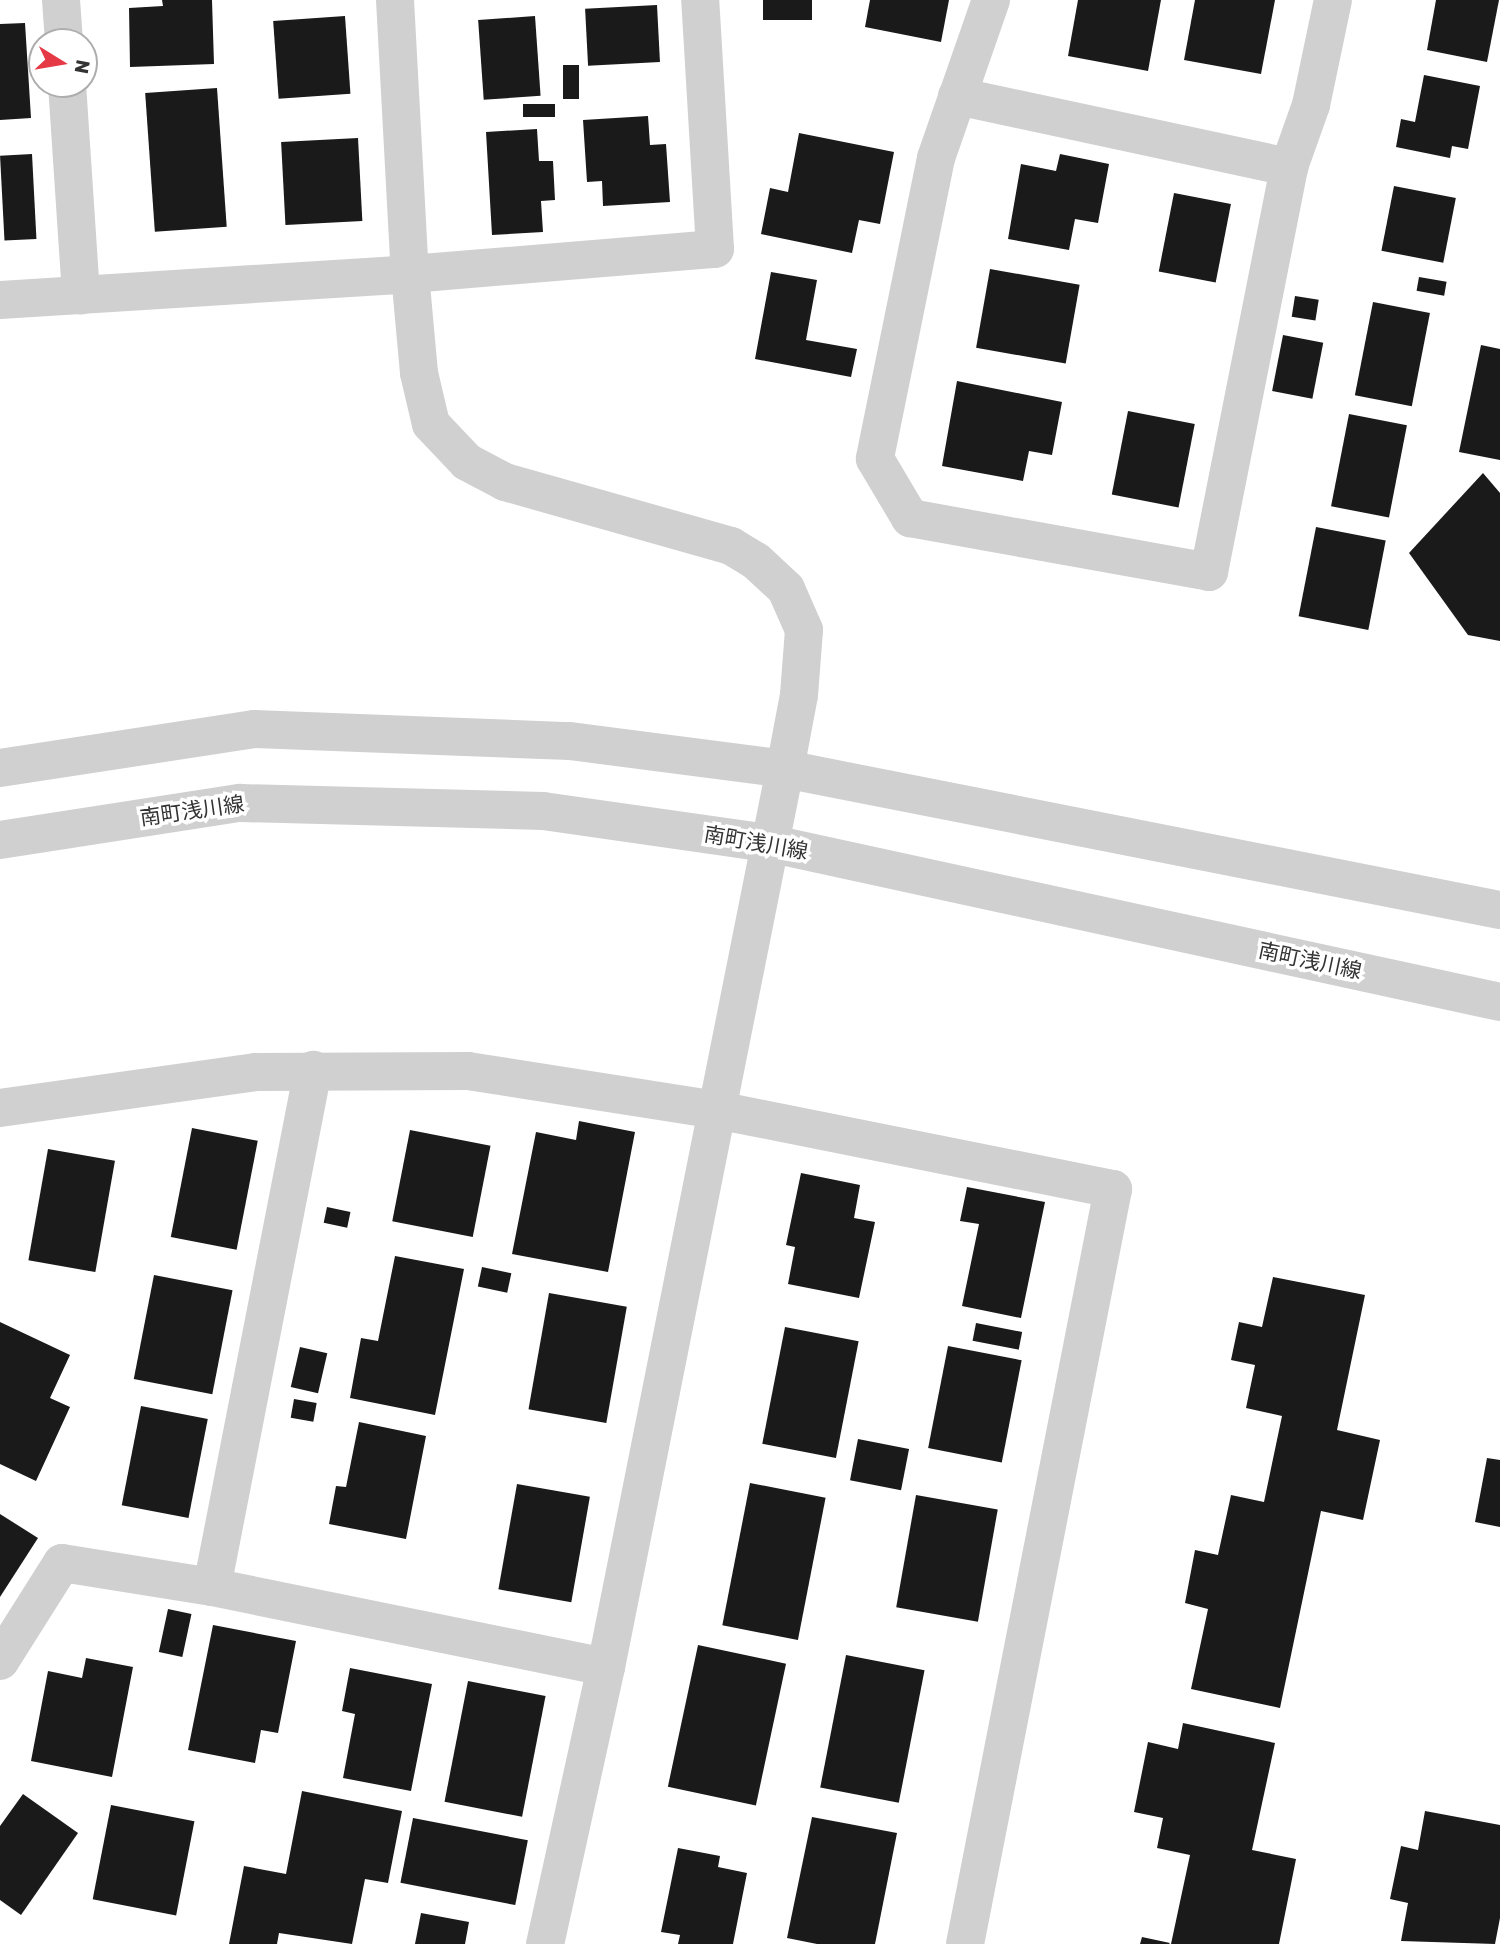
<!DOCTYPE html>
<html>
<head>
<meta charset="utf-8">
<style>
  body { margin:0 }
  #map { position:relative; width:1500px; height:1944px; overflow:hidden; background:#fff; font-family:Rubik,"Noto Sans JP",sans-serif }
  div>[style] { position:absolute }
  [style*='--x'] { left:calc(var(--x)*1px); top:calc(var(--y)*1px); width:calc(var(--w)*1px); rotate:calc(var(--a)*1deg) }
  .building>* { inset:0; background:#1a1a1a; transform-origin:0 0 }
  .minor>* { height:38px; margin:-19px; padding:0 19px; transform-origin:19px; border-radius:19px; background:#d0d0d0 }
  span { translate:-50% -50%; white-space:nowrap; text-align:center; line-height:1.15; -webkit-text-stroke:7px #fff; paint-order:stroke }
  .street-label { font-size:21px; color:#333 }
  .north { position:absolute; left:28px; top:28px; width:70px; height:70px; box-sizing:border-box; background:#fff; border:2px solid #adadad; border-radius:50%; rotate:101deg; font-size:19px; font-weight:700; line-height:28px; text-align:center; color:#333 }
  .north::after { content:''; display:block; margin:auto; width:24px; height:32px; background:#e63946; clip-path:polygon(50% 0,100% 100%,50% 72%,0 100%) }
</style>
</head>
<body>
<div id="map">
  <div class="building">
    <i style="clip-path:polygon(162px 0,212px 0,214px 64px,130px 67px,129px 8px,163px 6px)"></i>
    <i style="left:763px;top:0;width:49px;height:20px"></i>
    <i style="clip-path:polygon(870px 0,949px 0,941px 42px,865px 27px)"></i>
    <i style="clip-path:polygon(1078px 0,1161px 0,1148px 71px,1068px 56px)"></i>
    <i style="clip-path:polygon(1195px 0,1275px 0,1261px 74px,1184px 60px)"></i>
    <i style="clip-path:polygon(1436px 0,1499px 0,1487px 62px,1427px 50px)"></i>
    <i style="left:657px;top:5px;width:57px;height:72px;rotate:87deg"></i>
    <i style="left:345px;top:16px;width:78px;height:72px;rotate:86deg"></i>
    <i style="left:535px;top:16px;width:80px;height:57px;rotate:86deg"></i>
    <i style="clip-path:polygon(25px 23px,31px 118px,0 120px,0 24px)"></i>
    <i style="left:563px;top:65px;width:16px;height:34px"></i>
    <i style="clip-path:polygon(1424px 75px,1480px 86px,1468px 149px,1452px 146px,1450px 158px,1396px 147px,1401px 119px,1415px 122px)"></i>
    <i style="left:217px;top:88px;width:139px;height:72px;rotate:86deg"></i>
    <i style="left:555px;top:104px;width:13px;height:32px;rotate:90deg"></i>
    <i style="clip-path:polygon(648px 116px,650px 145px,666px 144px,670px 202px,603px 206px,602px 181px,587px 182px,583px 120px)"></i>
    <i style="clip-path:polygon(537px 129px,539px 161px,553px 161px,555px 200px,541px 201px,543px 232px,492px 235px,486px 132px)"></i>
    <i style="clip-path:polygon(799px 133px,894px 152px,880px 224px,859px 220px,852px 253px,761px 234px,770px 188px,788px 192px)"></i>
    <i style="left:358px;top:138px;width:83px;height:77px;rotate:87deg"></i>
    <i style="left:32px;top:154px;width:85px;height:32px;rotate:87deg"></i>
    <i style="clip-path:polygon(1060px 154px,1109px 164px,1098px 223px,1075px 219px,1069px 250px,1008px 239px,1021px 164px,1056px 171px)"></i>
    <i style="left:1394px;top:186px;width:63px;height:66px;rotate:11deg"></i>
    <i style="left:1174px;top:193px;width:58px;height:80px;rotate:11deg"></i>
    <i style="left:990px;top:269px;width:91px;height:80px;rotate:10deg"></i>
    <i style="clip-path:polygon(771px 272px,817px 280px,806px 340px,857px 349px,851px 377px,755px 359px)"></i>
    <i style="left:1419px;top:277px;width:28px;height:14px;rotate:10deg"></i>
    <i style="left:1295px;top:296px;width:24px;height:21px;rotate:9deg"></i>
    <i style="left:1373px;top:302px;width:58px;height:95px;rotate:11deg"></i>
    <i style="left:1283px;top:335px;width:41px;height:57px;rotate:11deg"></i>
    <i style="clip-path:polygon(1481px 345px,1500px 349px,1500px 460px,1459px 452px)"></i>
    <i style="clip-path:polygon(957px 381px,1062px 402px,1052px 455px,1029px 451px,1023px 481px,942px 466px)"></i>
    <i style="left:1128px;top:411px;width:68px;height:85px;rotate:11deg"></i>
    <i style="left:1349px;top:414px;width:59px;height:94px;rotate:11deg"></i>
    <i style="clip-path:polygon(1483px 473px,1500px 493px,1500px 641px,1468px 635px,1409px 553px)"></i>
    <i style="left:1316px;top:527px;width:71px;height:91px;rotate:11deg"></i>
    <i style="clip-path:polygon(579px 1121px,635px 1132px,608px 1272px,512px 1254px,536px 1132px,576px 1140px)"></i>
    <i style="left:192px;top:1128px;width:67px;height:111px;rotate:11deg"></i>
    <i style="left:410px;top:1130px;width:82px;height:93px;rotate:11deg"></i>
    <i style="left:48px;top:1149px;width:68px;height:113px;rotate:10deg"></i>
    <i style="clip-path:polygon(801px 1173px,860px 1185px,854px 1218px,875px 1222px,859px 1298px,788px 1284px,795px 1247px,786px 1245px)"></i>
    <i style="clip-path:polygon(967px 1187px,1045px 1202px,1021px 1318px,962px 1306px,979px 1224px,960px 1221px)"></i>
    <i style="left:327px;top:1207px;width:24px;height:16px;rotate:12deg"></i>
    <i style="clip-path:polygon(395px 1256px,464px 1269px,435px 1415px,350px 1398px,361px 1338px,378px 1341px)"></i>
    <i style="left:482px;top:1267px;width:30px;height:20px;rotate:12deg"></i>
    <i style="left:154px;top:1275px;width:80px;height:106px;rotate:11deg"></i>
    <i style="clip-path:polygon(1273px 1277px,1365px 1295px,1337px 1430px,1380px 1440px,1363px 1520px,1321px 1511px,1280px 1708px,1191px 1689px,1208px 1609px,1185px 1603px,1195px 1550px,1218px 1555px,1231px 1495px,1264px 1502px,1282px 1416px,1246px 1408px,1255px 1365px,1231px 1360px,1239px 1322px,1262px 1327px)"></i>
    <i style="left:549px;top:1293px;width:79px;height:118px;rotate:10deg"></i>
    <i style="clip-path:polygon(0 1322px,70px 1355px,50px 1398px,70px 1407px,36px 1481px,0 1464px)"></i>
    <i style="left:976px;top:1323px;width:47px;height:18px;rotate:11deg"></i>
    <i style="left:785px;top:1327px;width:75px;height:119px;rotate:11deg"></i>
    <i style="left:948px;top:1346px;width:75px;height:104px;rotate:11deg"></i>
    <i style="left:300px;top:1347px;width:28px;height:41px;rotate:13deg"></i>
    <i style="left:294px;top:1399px;width:23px;height:19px;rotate:10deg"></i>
    <i style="left:141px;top:1406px;width:68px;height:101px;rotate:11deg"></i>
    <i style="clip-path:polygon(359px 1422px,426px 1436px,406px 1539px,329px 1524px,336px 1486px,346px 1487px)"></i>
    <i style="left:858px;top:1439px;width:52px;height:42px;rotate:11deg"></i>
    <i style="clip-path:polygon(1487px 1458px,1500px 1460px,1500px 1527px,1475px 1522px)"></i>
    <i style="left:750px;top:1483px;width:77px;height:145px;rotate:11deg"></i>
    <i style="left:517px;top:1484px;width:74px;height:107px;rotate:10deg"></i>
    <i style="left:916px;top:1495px;width:83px;height:114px;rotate:10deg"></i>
    <i style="clip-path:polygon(0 1514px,38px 1538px,0 1597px)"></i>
    <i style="left:168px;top:1609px;width:24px;height:44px;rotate:12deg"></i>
    <i style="clip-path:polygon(213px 1625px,296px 1641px,278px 1733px,261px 1730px,255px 1763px,188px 1750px)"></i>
    <i style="left:698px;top:1645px;width:90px;height:145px;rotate:12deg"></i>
    <i style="left:846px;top:1655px;width:80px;height:135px;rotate:11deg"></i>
    <i style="clip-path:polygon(86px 1658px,133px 1667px,112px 1777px,31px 1761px,48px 1671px,82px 1678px)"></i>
    <i style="clip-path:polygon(350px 1668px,432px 1684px,411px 1791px,343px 1778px,355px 1714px,342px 1711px)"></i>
    <i style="left:468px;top:1681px;width:79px;height:123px;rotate:11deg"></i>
    <i style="clip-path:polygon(1183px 1723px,1275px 1743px,1252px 1850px,1296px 1859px,1279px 1944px,1171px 1944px,1190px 1855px,1157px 1848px,1163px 1818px,1134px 1812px,1148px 1742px,1178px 1749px)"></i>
    <i style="clip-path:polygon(302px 1791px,402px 1811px,388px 1883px,365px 1879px,352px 1944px,279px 1933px,277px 1944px,229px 1944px,244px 1866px,286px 1874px)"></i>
    <i style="clip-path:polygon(23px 1794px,78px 1833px,21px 1915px,0 1900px,0 1826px)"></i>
    <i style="left:111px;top:1805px;width:85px;height:96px;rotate:11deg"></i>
    <i style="clip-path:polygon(1425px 1811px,1500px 1825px,1500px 1918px,1495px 1944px,1401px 1941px,1408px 1903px,1390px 1899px,1401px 1846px,1418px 1850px)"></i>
    <i style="clip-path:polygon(812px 1817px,897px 1833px,875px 1944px,817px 1944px,787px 1938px)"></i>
    <i style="left:413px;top:1818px;width:117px;height:66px;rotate:11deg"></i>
    <i style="clip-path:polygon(678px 1848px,720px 1856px,718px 1867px,747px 1873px,733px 1944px,678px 1944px,680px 1935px,661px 1932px)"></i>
    <i style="clip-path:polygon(421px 1913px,469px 1922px,465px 1944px,415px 1944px)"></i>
    <i style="clip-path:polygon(1142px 1937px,1170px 1943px,1169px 1944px,1140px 1944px)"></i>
  </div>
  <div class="minor">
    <i style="--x:61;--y:0;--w:42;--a:85.9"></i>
    <i style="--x:395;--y:0;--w:274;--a:86.9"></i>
    <i style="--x:410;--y:274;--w:99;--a:84.8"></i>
    <i style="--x:419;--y:373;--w:52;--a:76.8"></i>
    <i style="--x:431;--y:424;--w:52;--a:46.5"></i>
    <i style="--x:467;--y:462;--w:43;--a:27.8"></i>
    <i style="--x:505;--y:482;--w:235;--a:15.8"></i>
    <i style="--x:731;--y:546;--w:29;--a:31"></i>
    <i style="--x:756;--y:561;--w:41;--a:43"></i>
    <i style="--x:786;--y:589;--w:45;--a:66.3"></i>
    <i style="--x:804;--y:630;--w:65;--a:94.4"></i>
    <i style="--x:799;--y:695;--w:75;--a:100.7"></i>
    <i style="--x:785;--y:769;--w:916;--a:101.27"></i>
    <i style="--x:606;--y:1667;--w:284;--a:102.4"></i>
    <i style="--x:991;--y:0;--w:167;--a:109.2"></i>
    <i style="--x:936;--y:158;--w:307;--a:101.5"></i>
    <i style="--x:875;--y:459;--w:69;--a:59.3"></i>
    <i style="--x:910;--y:518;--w:304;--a:10.2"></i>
    <i style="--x:1209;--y:572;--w:413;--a:-78.8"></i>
    <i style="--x:1289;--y:167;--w:66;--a:-70.5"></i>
    <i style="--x:1311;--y:105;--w:107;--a:-78.2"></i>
    <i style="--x:67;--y:84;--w:212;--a:86.2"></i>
    <i style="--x:957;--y:96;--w:340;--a:12.1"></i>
    <i style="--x:0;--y:300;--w:411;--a:-3.6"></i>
    <i style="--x:410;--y:274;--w:306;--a:-4.7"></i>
    <i style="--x:715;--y:249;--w:249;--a:-93.4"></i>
    <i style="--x:0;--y:768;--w:257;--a:-8.7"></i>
    <i style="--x:254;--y:729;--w:316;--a:2.2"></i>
    <i style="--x:570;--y:741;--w:217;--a:7.4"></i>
    <i style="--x:785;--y:769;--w:729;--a:11.16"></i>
    <i style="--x:0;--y:840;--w:243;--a:-8.8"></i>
    <i style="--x:240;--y:803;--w:303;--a:1.5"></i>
    <i style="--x:543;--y:811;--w:227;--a:8.1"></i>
    <i style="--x:768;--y:843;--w:749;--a:12.26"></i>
    <i style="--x:0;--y:1108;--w:258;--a:-8"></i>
    <i style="--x:255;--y:1072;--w:213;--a:-0.3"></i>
    <i style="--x:468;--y:1071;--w:252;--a:8.9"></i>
    <i style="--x:717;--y:1110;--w:404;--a:11.3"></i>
    <i style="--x:1113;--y:1189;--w:769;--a:101.09"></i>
    <i style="--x:212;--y:1587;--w:527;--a:-78.95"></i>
    <i style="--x:0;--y:1661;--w:116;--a:-57.7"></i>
    <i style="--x:62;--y:1563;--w:152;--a:9.1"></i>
    <i style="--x:212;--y:1587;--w:402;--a:11.5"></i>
  </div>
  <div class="street-label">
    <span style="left:192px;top:811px;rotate:-8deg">南町浅川線</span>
    <span style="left:756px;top:843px;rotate:10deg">南町浅川線</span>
    <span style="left:1310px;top:961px;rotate:12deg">南町浅川線</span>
  </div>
  <div class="north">N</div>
</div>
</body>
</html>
